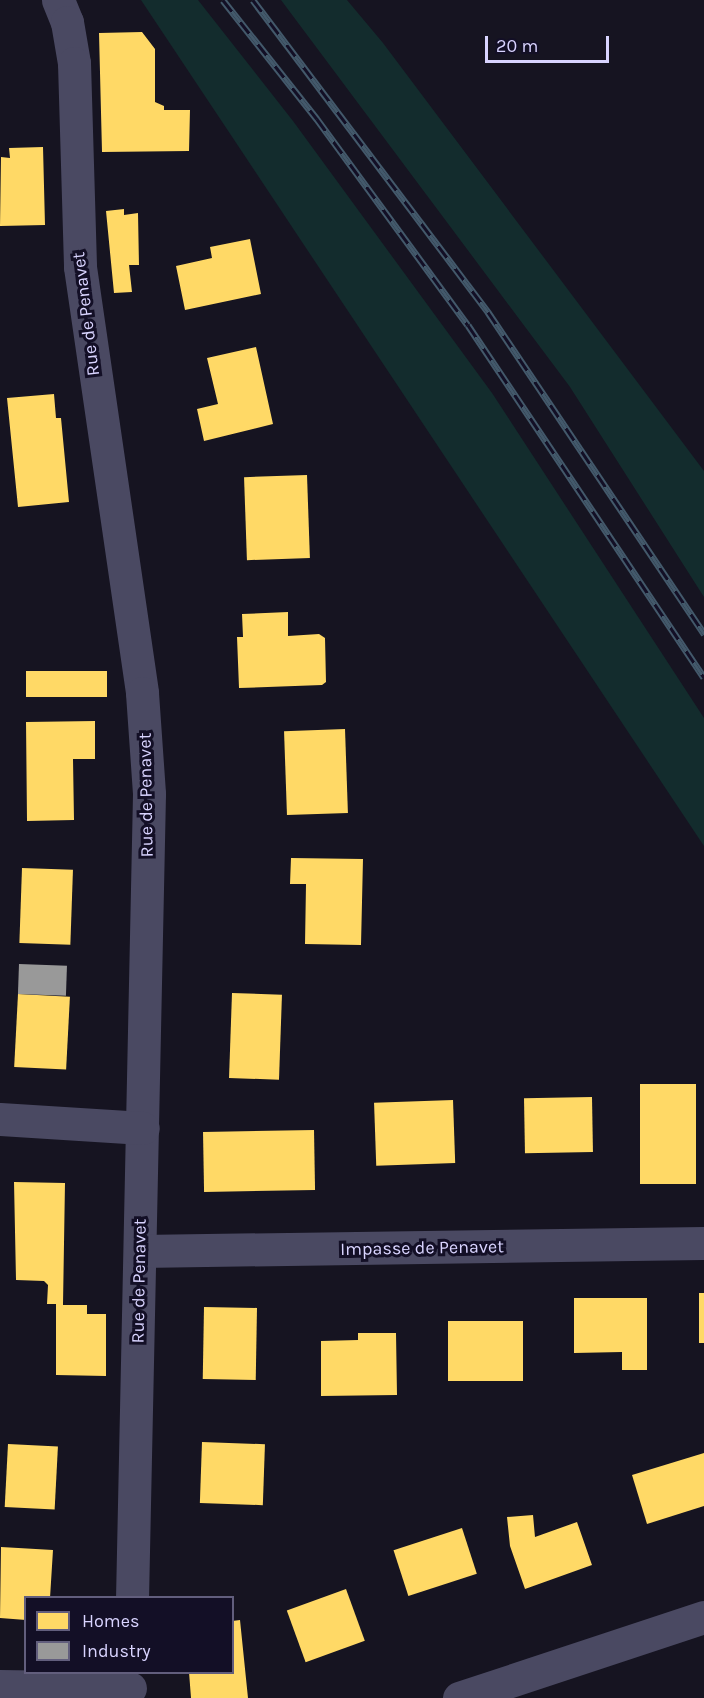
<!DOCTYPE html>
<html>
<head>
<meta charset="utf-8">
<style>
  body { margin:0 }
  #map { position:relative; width:704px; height:1698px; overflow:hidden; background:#161421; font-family:Karla,sans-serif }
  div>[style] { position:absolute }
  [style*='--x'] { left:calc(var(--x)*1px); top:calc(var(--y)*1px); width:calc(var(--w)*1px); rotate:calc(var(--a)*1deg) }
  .green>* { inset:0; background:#132c2d }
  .homes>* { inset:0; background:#ffd966; transform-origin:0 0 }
  .industry>* { inset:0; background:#999; transform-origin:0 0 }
  .minor>* { height:33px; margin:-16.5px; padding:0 16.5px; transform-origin:16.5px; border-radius:16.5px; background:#4a4962 }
  .rail>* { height:7px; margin-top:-3.5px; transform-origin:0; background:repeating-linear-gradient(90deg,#130f26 0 14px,#43596b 0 28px); box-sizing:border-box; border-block:2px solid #43596b }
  span { translate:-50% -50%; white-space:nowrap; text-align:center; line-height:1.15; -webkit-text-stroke:6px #130f26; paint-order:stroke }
  .street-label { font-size:18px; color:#d9d4ff }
  .legend { position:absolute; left:24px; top:1596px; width:210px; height:78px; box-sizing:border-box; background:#130f26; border:2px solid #625e7d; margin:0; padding:8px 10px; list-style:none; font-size:18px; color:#d9d4ff }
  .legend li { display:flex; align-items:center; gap:12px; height:30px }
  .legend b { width:30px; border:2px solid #625e7d }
  .scale { position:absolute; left:485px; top:36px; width:124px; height:27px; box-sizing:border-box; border:3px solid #d9d4ff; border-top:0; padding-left:8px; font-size:18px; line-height:21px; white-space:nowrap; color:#d9d4ff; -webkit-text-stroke:4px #130f26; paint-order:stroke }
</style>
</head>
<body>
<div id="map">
  <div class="green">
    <i style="clip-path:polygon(141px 0,198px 0,293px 121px,492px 393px,704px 718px,704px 846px)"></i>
    <i style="clip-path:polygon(281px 0,347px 0,383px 43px,704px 471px,704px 597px,570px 387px)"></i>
  </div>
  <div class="homes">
    <i style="clip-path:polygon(142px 32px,155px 49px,155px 102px,164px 106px,164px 110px,190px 110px,189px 151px,102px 152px,99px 33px)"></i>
    <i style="clip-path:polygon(43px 147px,45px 225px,0 226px,1px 157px,10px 158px,9px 148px)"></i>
    <i style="clip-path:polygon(124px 209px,124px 215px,138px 213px,139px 265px,129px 265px,132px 292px,114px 293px,106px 211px)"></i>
    <i style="clip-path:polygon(250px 239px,261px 294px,185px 310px,176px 266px,212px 258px,210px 247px)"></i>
    <i style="clip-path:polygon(256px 347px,273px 424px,204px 441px,197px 409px,218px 404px,207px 358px)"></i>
    <i style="clip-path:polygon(54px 394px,56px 418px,61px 418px,69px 502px,18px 507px,7px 398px)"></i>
    <i style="left:307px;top:475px;width:83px;height:63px;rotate:88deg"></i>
    <i style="clip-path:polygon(288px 612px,288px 636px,319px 634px,325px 638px,326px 682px,322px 685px,239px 688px,237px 637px,243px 637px,242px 614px)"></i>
    <i style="left:107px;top:671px;width:26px;height:81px;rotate:90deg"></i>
    <i style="clip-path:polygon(95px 721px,95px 759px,73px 759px,74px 820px,27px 821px,26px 722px)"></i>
    <i style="left:345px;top:729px;width:84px;height:61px;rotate:88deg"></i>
    <i style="clip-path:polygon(291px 858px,363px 859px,361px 945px,305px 944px,306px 884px,290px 884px)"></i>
    <i style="left:22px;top:868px;width:51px;height:75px;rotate:2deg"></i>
    <i style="left:232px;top:993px;width:50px;height:85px;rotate:2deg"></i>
    <i style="left:18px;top:994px;width:52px;height:73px;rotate:3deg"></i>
    <i style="left:640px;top:1084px;width:56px;height:100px"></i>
    <i style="left:592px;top:1097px;width:55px;height:68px;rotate:89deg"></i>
    <i style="left:453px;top:1100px;width:63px;height:79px;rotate:88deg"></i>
    <i style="left:314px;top:1130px;width:60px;height:111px;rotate:89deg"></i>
    <i style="clip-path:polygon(14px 1182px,65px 1183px,63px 1305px,87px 1305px,87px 1314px,106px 1314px,106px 1376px,56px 1375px,56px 1304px,47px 1304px,48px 1285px,44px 1281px,16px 1280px)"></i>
    <i style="left:699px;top:1293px;width:5px;height:50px"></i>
    <i style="clip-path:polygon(574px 1298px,647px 1298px,647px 1370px,622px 1370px,622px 1352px,574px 1353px)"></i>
    <i style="left:204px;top:1307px;width:53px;height:72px;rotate:1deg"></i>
    <i style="left:448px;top:1321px;width:75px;height:60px"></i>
    <i style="clip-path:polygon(358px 1333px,396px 1333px,397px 1395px,321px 1396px,321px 1341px,358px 1340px)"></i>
    <i style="left:202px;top:1442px;width:63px;height:61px;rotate:2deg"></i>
    <i style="left:8px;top:1444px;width:50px;height:63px;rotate:3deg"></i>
    <i style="clip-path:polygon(704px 1453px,704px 1506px,647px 1524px,632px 1475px)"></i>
    <i style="clip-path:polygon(533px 1515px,535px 1537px,577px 1522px,592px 1565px,525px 1589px,510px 1546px,507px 1517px)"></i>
    <i style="left:462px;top:1528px;width:48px;height:72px;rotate:72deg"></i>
    <i style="clip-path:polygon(1px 1547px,53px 1550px,50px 1598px,26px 1598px,26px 1620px,0 1618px)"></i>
    <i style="left:346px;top:1589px;width:55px;height:63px;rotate:70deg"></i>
    <i style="clip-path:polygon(240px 1620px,248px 1698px,191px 1698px,189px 1672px,232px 1672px,232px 1621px)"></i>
  </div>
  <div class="industry">
    <i style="left:19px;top:964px;width:48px;height:30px;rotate:2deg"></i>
  </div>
  <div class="minor">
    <i style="--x:58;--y:0;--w:24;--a:68"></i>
    <i style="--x:67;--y:22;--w:42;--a:80.3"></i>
    <i style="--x:74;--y:63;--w:204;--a:88.3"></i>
    <i style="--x:80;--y:267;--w:430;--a:81.7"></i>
    <i style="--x:142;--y:693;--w:101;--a:86"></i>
    <i style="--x:149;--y:794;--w:804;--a:91.21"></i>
    <i style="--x:0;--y:1119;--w:143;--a:3.6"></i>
    <i style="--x:140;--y:1251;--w:564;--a:-0.81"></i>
    <i style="--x:0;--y:1686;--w:130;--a:0.9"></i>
    <i style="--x:459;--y:1698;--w:258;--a:-18.3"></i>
  </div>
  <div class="rail">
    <i style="--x:223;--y:0;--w:152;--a:51.7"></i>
    <i style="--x:317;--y:119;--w:255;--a:53.8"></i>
    <i style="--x:468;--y:325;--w:424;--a:56.2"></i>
    <i style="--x:253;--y:0;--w:391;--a:53"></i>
    <i style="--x:488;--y:312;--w:388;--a:56.1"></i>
  </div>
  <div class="street-label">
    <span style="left:86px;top:314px;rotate:-97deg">Rue de Penavet</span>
    <span style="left:146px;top:795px;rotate:-91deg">Rue de Penavet</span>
    <span style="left:422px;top:1248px;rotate:-1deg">Impasse de Penavet</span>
    <span style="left:139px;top:1281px;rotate:-89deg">Rue de Penavet</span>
  </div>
  <ul class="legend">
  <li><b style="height:16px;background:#ffd966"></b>Homes</li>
  <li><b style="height:16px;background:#999"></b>Industry</li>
  </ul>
  <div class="scale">20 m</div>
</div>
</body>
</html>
